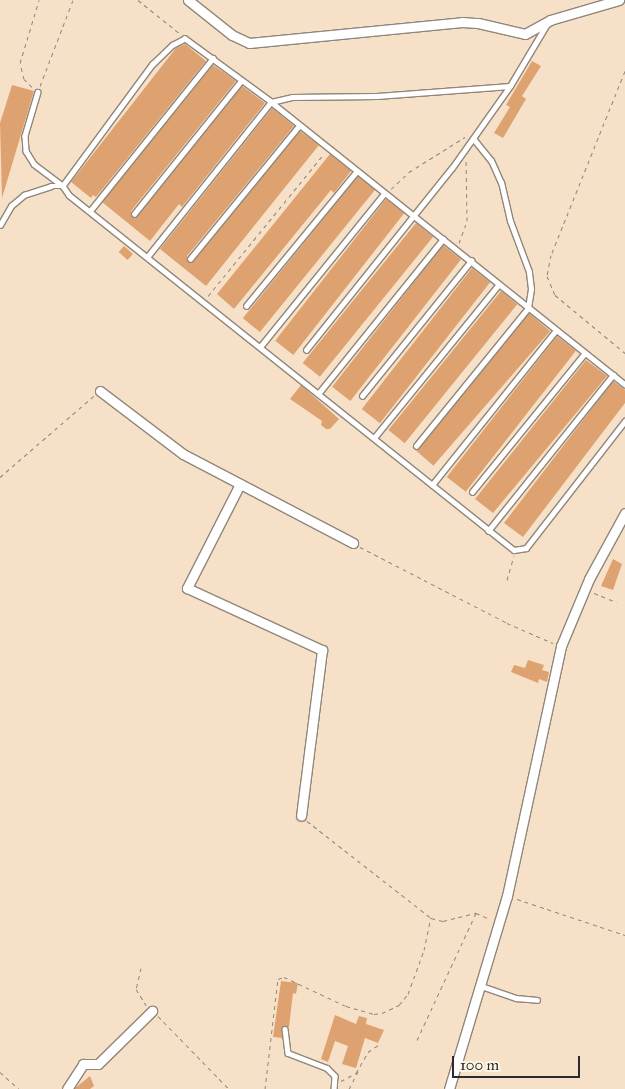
<!DOCTYPE html>
<html>
<head>
<meta charset="utf-8">
<style>
  body { margin:0 }
  #map { position:relative; width:625px; height:1089px; overflow:hidden; background:#f6e1c8; font-family:"IM FELL Great Primer",serif }
  div>[style] { position:absolute }
  [style*='--x'] { left:calc(var(--x)*1px); top:calc(var(--y)*1px); width:calc(var(--w)*1px); rotate:calc(var(--a)*1deg) }
  .building>* { inset:0; background:#dea270; transform-origin:0 0 }
  .path>* { height:1px; margin-top:-0.5px; transform-origin:0; background:repeating-linear-gradient(90deg,#90867a 0 4px,transparent 0 8px) }
  .roads { filter:drop-shadow(1px 0 #90867a) drop-shadow(-1px 0 #90867a) drop-shadow(0 1px #90867a) drop-shadow(0 -1px #90867a) }
  .lane>* { height:4.5px; margin:-2.25px; padding:0 2.25px; transform-origin:2.25px; border-radius:2.25px; background:#fff }
  .street>* { height:9px; margin:-4.5px; padding:0 4.5px; transform-origin:4.5px; border-radius:4.5px; background:#fff }
  span { translate:-50% -50%; white-space:nowrap; text-align:center; line-height:1.15; -webkit-text-stroke:4px #fcf5e5; paint-order:stroke }
  .scale { position:absolute; left:452px; top:1056px; width:128px; height:22px; box-sizing:border-box; border:2px solid #2b2b2b; border-top:0; padding-left:6px; font-size:15px; line-height:18px; white-space:nowrap; color:#2b2b2b; -webkit-text-stroke:4px #fcf5e5; paint-order:stroke }
</style>
</head>
<body>
<div id="map">
  <div class="building">
    <i style="clip-path:polygon(185px 44px,206px 61px,96px 197px,93px 195px,91px 198px,71px 182px,176px 48px)"></i>
    <i style="clip-path:polygon(532px 61px,541px 66px,522px 96px,526px 99px,503px 138px,494px 133px,510px 107px,506px 105px)"></i>
    <i style="clip-path:polygon(213px 65px,236px 81px,131px 211px,132px 217px,137px 217px,242px 86px,265px 103px,182px 207px,179px 204px,150px 241px,102px 202px)"></i>
    <i style="clip-path:polygon(12px 85px,34px 91px,2px 198px,0 123px)"></i>
    <i style="clip-path:polygon(272px 108px,294px 126px,187px 256px,188px 262px,193px 262px,300px 131px,319px 145px,206px 286px,160px 249px)"></i>
    <i style="clip-path:polygon(330px 154px,351px 171px,334px 193px,331px 190px,234px 309px,217px 294px)"></i>
    <i style="left:358px;top:176px;width:22px;height:183px;rotate:39deg"></i>
    <i style="left:386px;top:199px;width:23px;height:180px;rotate:38deg"></i>
    <i style="left:416px;top:223px;width:22px;height:180px;rotate:39deg"></i>
    <i style="left:443px;top:245px;width:23px;height:180px;rotate:38deg"></i>
    <i style="left:124px;top:246px;width:12px;height:8px;rotate:42deg"></i>
    <i style="left:472px;top:268px;width:23px;height:179px;rotate:38deg"></i>
    <i style="left:501px;top:291px;width:21px;height:179px;rotate:39deg"></i>
    <i style="left:529px;top:313px;width:28px;height:178px;rotate:41deg"></i>
    <i style="left:557px;top:336px;width:24px;height:179px;rotate:38deg"></i>
    <i style="clip-path:polygon(586px 360px,607px 376px,493px 513px,475px 499px)"></i>
    <i style="clip-path:polygon(613px 381px,625px 390px,625px 403px,523px 537px,504px 523px)"></i>
    <i style="clip-path:polygon(301px 385px,339px 419px,330px 429px,326px 429px,321px 425px,322px 421px,290px 399px)"></i>
    <i style="clip-path:polygon(613px 559px,622px 564px,613px 590px,601px 586px)"></i>
    <i style="clip-path:polygon(528px 660px,544px 665px,542px 670px,549px 672px,547px 682px,539px 679px,538px 683px,511px 672px,514px 665px,525px 668px)"></i>
    <i style="clip-path:polygon(281px 981px,298px 983px,296px 994px,293px 993px,289px 1027px,282px 1027px,282px 1038px,273px 1037px)"></i>
    <i style="clip-path:polygon(335px 1015px,356px 1024px,359px 1016px,367px 1018px,366px 1024px,384px 1030px,378px 1043px,365px 1038px,356px 1068px,342px 1064px,348px 1046px,335px 1041px,328px 1062px,321px 1059px)"></i>
    <i style="clip-path:polygon(90px 1076px,94px 1086px,90px 1089px,74px 1089px)"></i>
  </div>
  <div class="path">
    <i style="--x:138;--y:0;--w:53;--a:38.8"></i>
    <i style="--x:625;--y:71;--w:198;--a:111.9"></i>
    <i style="--x:551;--y:255;--w:21;--a:101"></i>
    <i style="--x:547;--y:276;--w:21;--a:67"></i>
    <i style="--x:555;--y:295;--w:91;--a:39.6"></i>
    <i style="--x:40;--y:86;--w:92;--a:-69"></i>
    <i style="--x:32;--y:87;--w:11;--a:-135"></i>
    <i style="--x:24;--y:79;--w:16;--a:-104"></i>
    <i style="--x:20;--y:63;--w:66;--a:-73.2"></i>
    <i style="--x:391;--y:189;--w:25;--a:-43"></i>
    <i style="--x:409;--y:172;--w:66;--a:-32"></i>
    <i style="--x:459;--y:243;--w:23;--a:-70"></i>
    <i style="--x:467;--y:221;--w:62;--a:-90.9"></i>
    <i style="--x:208;--y:296;--w:183;--a:-50.8"></i>
    <i style="--x:0;--y:477;--w:124;--a:-40.8"></i>
    <i style="--x:360;--y:547;--w:165;--a:27.3"></i>
    <i style="--x:507;--y:623;--w:50;--a:23.5"></i>
    <i style="--x:507;--y:580;--w:25;--a:-74"></i>
    <i style="--x:594;--y:593;--w:24;--a:22"></i>
    <i style="--x:307;--y:821;--w:157;--a:38"></i>
    <i style="--x:431;--y:918;--w:12;--a:14"></i>
    <i style="--x:443;--y:921;--w:34;--a:-14"></i>
    <i style="--x:476;--y:913;--w:142;--a:114.9"></i>
    <i style="--x:517;--y:899;--w:114;--a:18.4"></i>
    <i style="--x:476;--y:913;--w:15;--a:23"></i>
    <i style="--x:141;--y:968;--w:22;--a:103"></i>
    <i style="--x:136;--y:989;--w:19;--a:58"></i>
    <i style="--x:158;--y:1016;--w:102;--a:45.8"></i>
    <i style="--x:0;--y:1072;--w:25;--a:42"></i>
    <i style="--x:341;--y:1081;--w:17;--a:-28"></i>
    <i style="--x:356;--y:1073;--w:24;--a:-60"></i>
    <i style="--x:368;--y:1052;--w:14;--a:-34"></i>
    <i style="--x:265;--y:1089;--w:111;--a:-83.3"></i>
    <i style="--x:278;--y:979;--w:6;--a:-18"></i>
    <i style="--x:284;--y:977;--w:68;--a:25.1"></i>
    <i style="--x:346;--y:1006;--w:29;--a:16"></i>
    <i style="--x:374;--y:1014;--w:8;--a:-7"></i>
    <i style="--x:382;--y:1013;--w:19;--a:-25"></i>
    <i style="--x:399;--y:1005;--w:14;--a:-51"></i>
    <i style="--x:408;--y:994;--w:47;--a:-70"></i>
    <i style="--x:424;--y:950;--w:33;--a:-78"></i>
    <i style="--x:349;--y:1089;--w:20;--a:-63"></i>
  </div>
  <div class="roads">
    <div class="lane">
      <i style="--x:38;--y:92;--w:46;--a:106.5"></i>
      <i style="--x:25;--y:136;--w:15;--a:86"></i>
      <i style="--x:26;--y:151;--w:15;--a:58"></i>
      <i style="--x:34;--y:164;--w:36;--a:37"></i>
      <i style="--x:90;--y:211;--w:196;--a:-51.2"></i>
      <i style="--x:134;--y:214;--w:171;--a:-51.2"></i>
      <i style="--x:0;--y:225;--w:22;--a:-60"></i>
      <i style="--x:11;--y:206;--w:17;--a:-40"></i>
      <i style="--x:24;--y:195;--w:28;--a:-18"></i>
      <i style="--x:51;--y:186;--w:11;--a:0"></i>
      <i style="--x:148;--y:256;--w:197;--a:-51.4"></i>
      <i style="--x:271;--y:102;--w:22;--a:-13"></i>
      <i style="--x:292;--y:97;--w:85;--a:-0.7"></i>
      <i style="--x:377;--y:96;--w:133;--a:-4.3"></i>
      <i style="--x:190;--y:259;--w:172;--a:-50.7"></i>
      <i style="--x:246;--y:306;--w:173;--a:-50.6"></i>
      <i style="--x:260;--y:347;--w:197;--a:-51"></i>
      <i style="--x:306;--y:350;--w:233;--a:-51.3"></i>
      <i style="--x:452;--y:168;--w:100;--a:-54.7"></i>
      <i style="--x:510;--y:86;--w:72;--a:-59.2"></i>
      <i style="--x:625;--y:385;--w:453;--a:-141.4"></i>
      <i style="--x:271;--y:102;--w:107;--a:-143.8"></i>
      <i style="--x:185;--y:39;--w:13;--a:153"></i>
      <i style="--x:173;--y:45;--w:28;--a:136"></i>
      <i style="--x:153;--y:64;--w:152;--a:126.4"></i>
      <i style="--x:63;--y:186;--w:11;--a:56"></i>
      <i style="--x:69;--y:195;--w:569;--a:38.58"></i>
      <i style="--x:514;--y:550;--w:12;--a:-9"></i>
      <i style="--x:526;--y:548;--w:161;--a:-52.1"></i>
      <i style="--x:318;--y:394;--w:199;--a:-51.1"></i>
      <i style="--x:362;--y:396;--w:174;--a:-51.1"></i>
      <i style="--x:374;--y:438;--w:198;--a:-50.9"></i>
      <i style="--x:416;--y:446;--w:178;--a:-50.9"></i>
      <i style="--x:528;--y:308;--w:19;--a:-81"></i>
      <i style="--x:531;--y:289;--w:17;--a:-97"></i>
      <i style="--x:529;--y:272;--w:54;--a:-110.4"></i>
      <i style="--x:510;--y:221;--w:39;--a:-103"></i>
      <i style="--x:501;--y:183;--w:24;--a:-114"></i>
      <i style="--x:491;--y:161;--w:28;--a:-129"></i>
      <i style="--x:432;--y:485;--w:198;--a:-51.3"></i>
      <i style="--x:472;--y:492;--w:178;--a:-50.9"></i>
      <i style="--x:488;--y:531;--w:200;--a:-51.3"></i>
      <i style="--x:481;--y:986;--w:37;--a:19"></i>
      <i style="--x:516;--y:998;--w:21;--a:5"></i>
      <i style="--x:285;--y:1029;--w:24;--a:83"></i>
      <i style="--x:288;--y:1053;--w:42;--a:21"></i>
      <i style="--x:327;--y:1068;--w:11;--a:45"></i>
      <i style="--x:335;--y:1076;--w:13;--a:94"></i>
    </div>
    <div class="street">
      <i style="--x:188;--y:0;--w:56;--a:38.5"></i>
      <i style="--x:232;--y:35;--w:19;--a:25"></i>
      <i style="--x:249;--y:43;--w:214;--a:-5.6"></i>
      <i style="--x:462;--y:22;--w:16;--a:4"></i>
      <i style="--x:478;--y:23;--w:48;--a:13.2"></i>
      <i style="--x:525;--y:34;--w:29;--a:-29"></i>
      <i style="--x:550;--y:20;--w:72;--a:-16.2"></i>
      <i style="--x:100;--y:391;--w:104;--a:37.2"></i>
      <i style="--x:183;--y:454;--w:192;--a:27.6"></i>
      <i style="--x:240;--y:484;--w:117;--a:117"></i>
      <i style="--x:187;--y:588;--w:149;--a:24.7"></i>
      <i style="--x:322;--y:650;--w:167;--a:97.2"></i>
      <i style="--x:67;--y:1089;--w:30;--a:-57"></i>
      <i style="--x:83;--y:1064;--w:15;--a:0"></i>
      <i style="--x:98;--y:1064;--w:76;--a:-44.5"></i>
      <i style="--x:449;--y:1089;--w:202;--a:-73.3"></i>
      <i style="--x:507;--y:896;--w:256;--a:-77.8"></i>
      <i style="--x:561;--y:646;--w:73;--a:-67.3"></i>
      <i style="--x:589;--y:579;--w:75;--a:-61.4"></i>
    </div>
  </div>
  <div class="scale">100 m</div>
</div>
</body>
</html>
